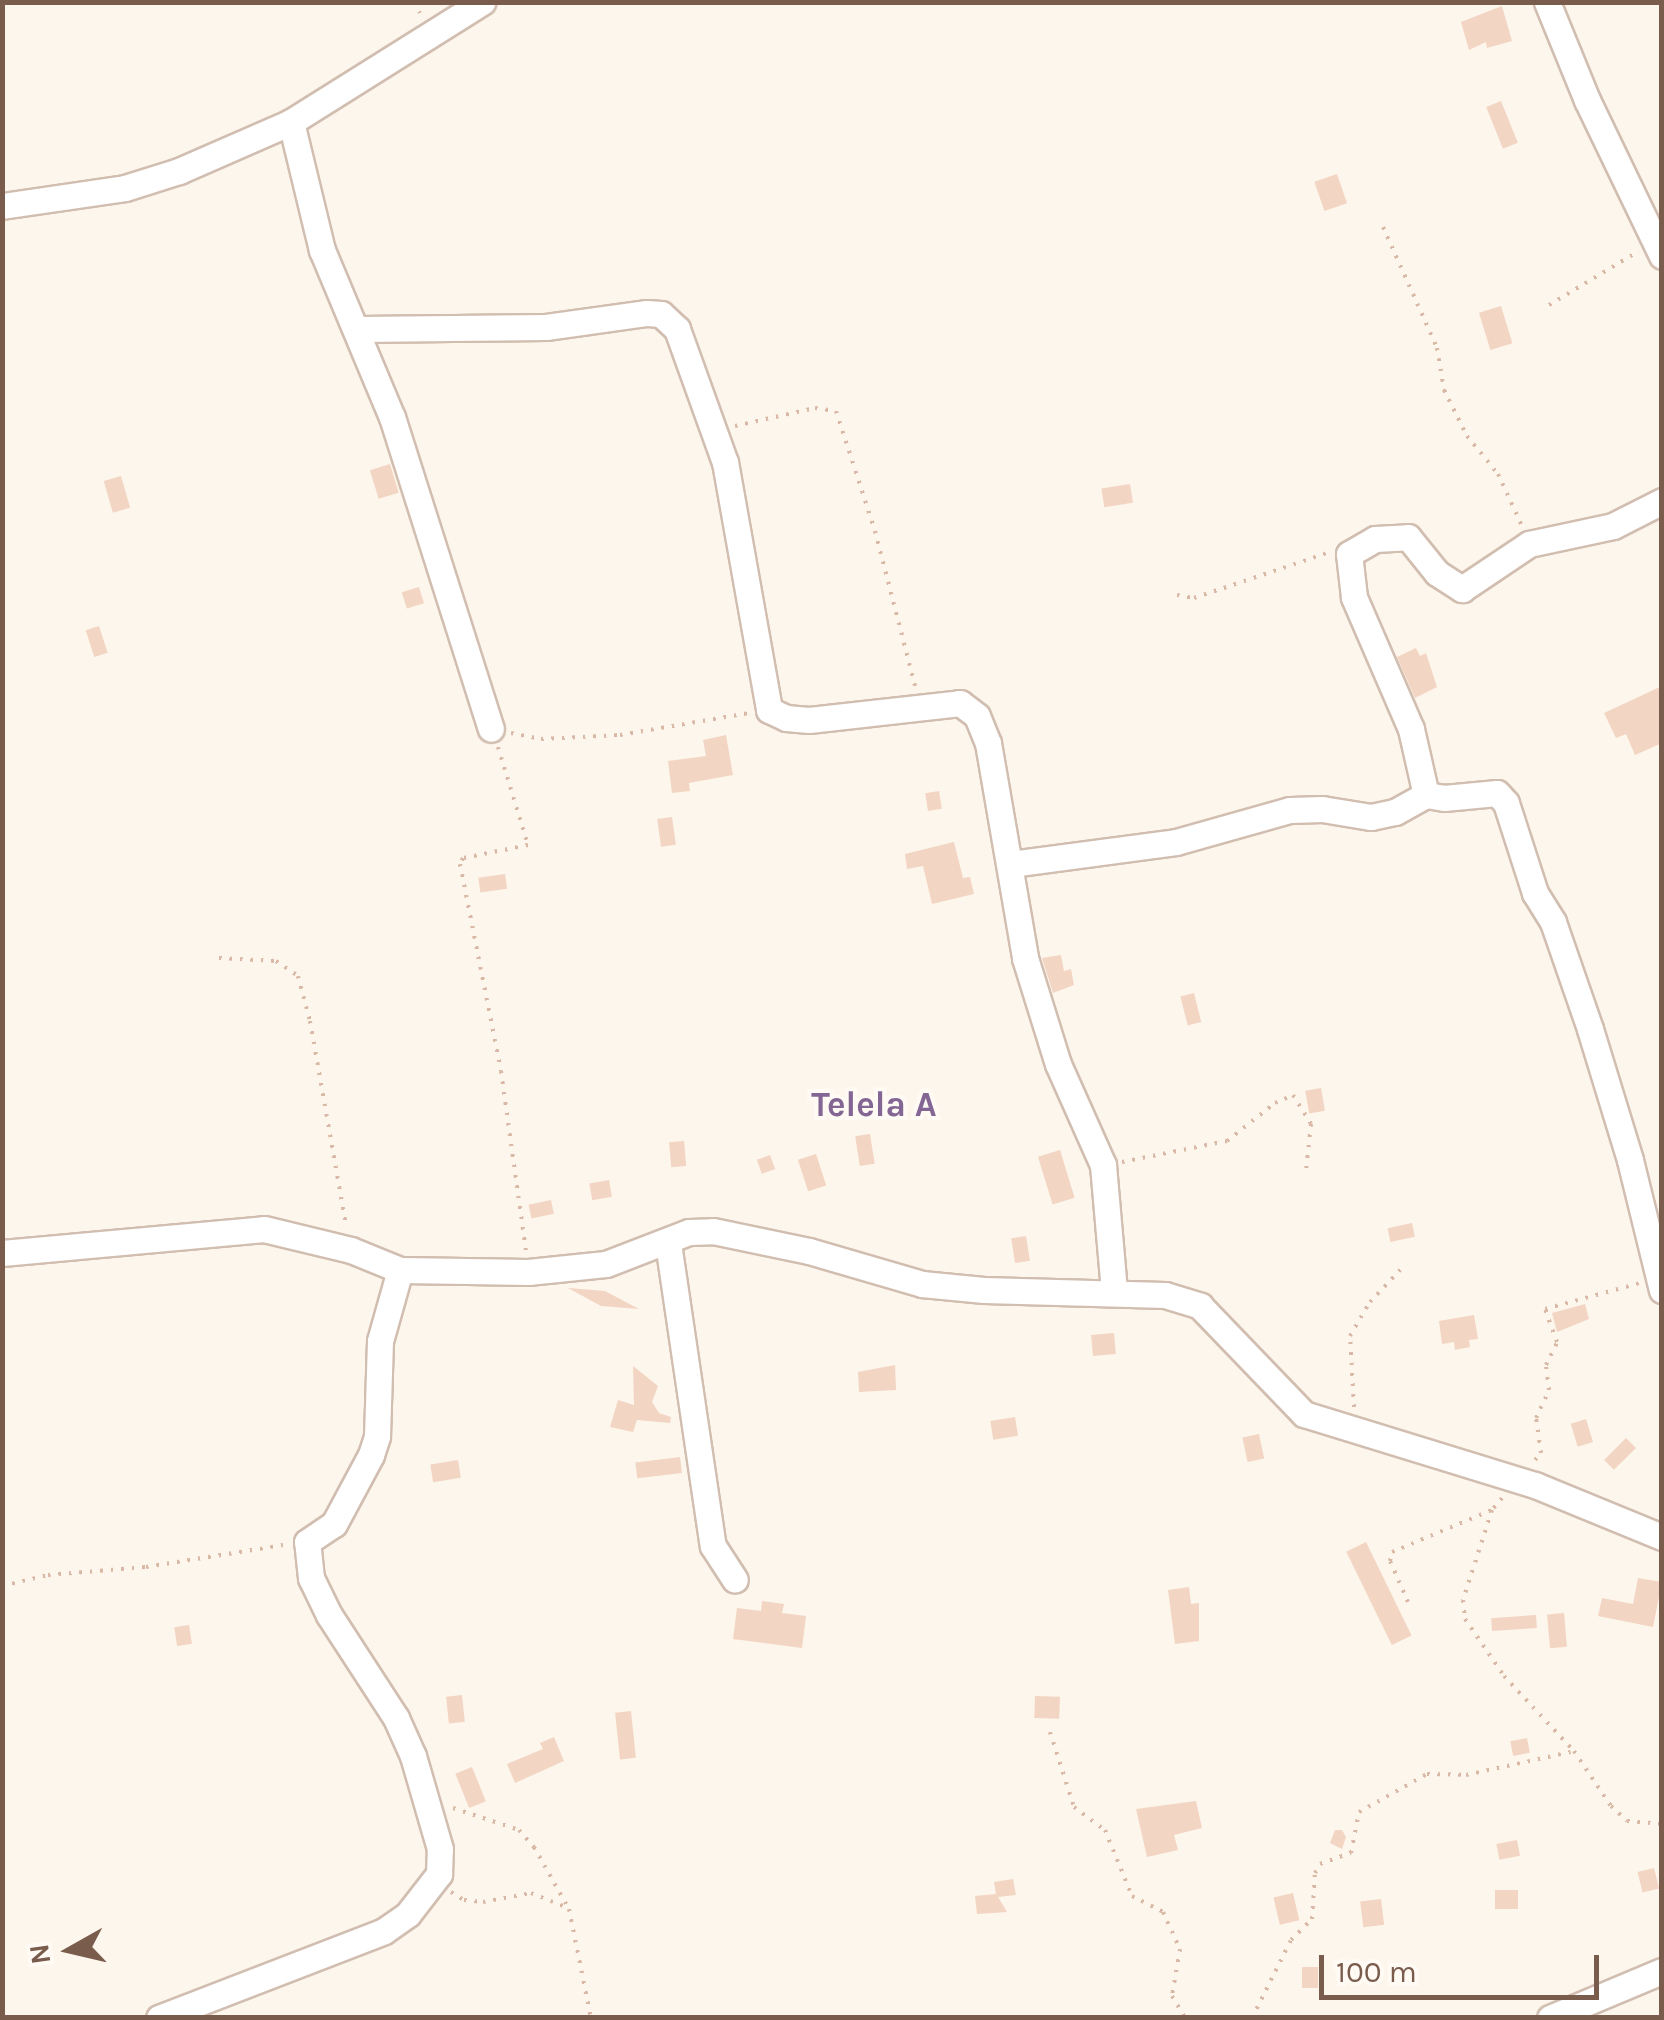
<!DOCTYPE html>
<html>
<head>
<meta charset="utf-8">
<style>
  body { margin:0 }
  #map { position:relative; width:1664px; height:2020px; overflow:hidden; background:#fdf6ec; font-family:Karla,sans-serif }
  div>[style] { position:absolute }
  [style*='--x'] { left:calc(var(--x)*1px); top:calc(var(--y)*1px); width:calc(var(--w)*1px); rotate:calc(var(--a)*1deg) }
  .building>* { inset:0; background:#f3d5c3; transform-origin:0 0 }
  .path>* { height:4px; margin-top:-2px; transform-origin:0; background:repeating-linear-gradient(90deg,#d9b8a5 0 2.5px,transparent 0 10.5px) }
  .roads { filter:drop-shadow(2px 0 #d1beb0) drop-shadow(-2px 0 #d1beb0) drop-shadow(0 2px #d1beb0) drop-shadow(0 -2px #d1beb0) }
  .minor>* { height:25px; margin:-12.5px; padding:0 12.5px; transform-origin:12.5px; border-radius:12.5px; background:#fff }
  span { translate:-50% -50%; white-space:nowrap; text-align:center; line-height:1.15; -webkit-text-stroke:8px #fffaf3; paint-order:stroke }
  .quarter-label { font-size:35px; color:#846695; font-weight:700 }
  .frame { position:absolute; inset:0; border:5px solid #7a5c4d; pointer-events:none }
  .north { position:absolute; left:20px; top:1900px; width:100px; height:100px; -webkit-text-stroke:8px #fffaf3; paint-order:stroke; rotate:262deg; font-size:28px; font-weight:700; line-height:40px; text-align:center; color:#7a5c4d }
  .north::after { content:''; display:block; margin:auto; width:35px; height:45px; background:#7a5c4d; clip-path:polygon(50% 0,100% 100%,50% 72%,0 100%) }
  .scale { position:absolute; left:1319px; top:1955px; width:280px; height:45px; box-sizing:border-box; border:5px solid #7a5c4d; border-top:0; padding-left:12px; font-size:30px; line-height:35px; white-space:nowrap; color:#7a5c4d; -webkit-text-stroke:8px #fffaf3; paint-order:stroke }
</style>
</head>
<body>
<div id="map">
  <div class="building">
    <i style="clip-path:polygon(1502px 6px,1512px 41px,1487px 48px,1486px 42px,1469px 50px,1461px 22px)"></i>
    <i style="left:1501px;top:101px;width:45px;height:16px;rotate:68deg"></i>
    <i style="left:1337px;top:174px;width:31px;height:24px;rotate:71deg"></i>
    <i style="left:1501px;top:306px;width:39px;height:23px;rotate:73deg"></i>
    <i style="left:390px;top:464px;width:30px;height:21px;rotate:73deg"></i>
    <i style="left:121px;top:476px;width:33px;height:18px;rotate:74deg"></i>
    <i style="left:1130px;top:484px;width:19px;height:29px;rotate:81deg"></i>
    <i style="left:419px;top:587px;width:17px;height:18px;rotate:73deg"></i>
    <i style="left:99px;top:626px;width:28px;height:14px;rotate:72deg"></i>
    <i style="clip-path:polygon(1416px 648px,1420px 656px,1426px 653px,1437px 687px,1415px 698px,1397px 657px)"></i>
    <i style="clip-path:polygon(1662px 686px,1662px 743px,1635px 755px,1626px 734px,1616px 738px,1604px 713px)"></i>
    <i style="clip-path:polygon(726px 735px,733px 775px,689px 783px,690px 791px,672px 793px,668px 761px,706px 756px,703px 740px)"></i>
    <i style="left:939px;top:791px;width:18px;height:14px;rotate:81deg"></i>
    <i style="left:672px;top:817px;width:28px;height:15px;rotate:82deg"></i>
    <i style="clip-path:polygon(954px 842px,963px 878px,970px 877px,974px 894px,932px 904px,923px 866px,907px 869px,905px 854px)"></i>
    <i style="left:505px;top:874px;width:15px;height:27px;rotate:82deg"></i>
    <i style="clip-path:polygon(1061px 955px,1064px 971px,1071px 969px,1074px 985px,1053px 993px,1042px 958px)"></i>
    <i style="left:1194px;top:993px;width:30px;height:14px;rotate:76deg"></i>
    <i style="left:1321px;top:1088px;width:23px;height:16px;rotate:80deg"></i>
    <i style="left:870px;top:1134px;width:30px;height:15px;rotate:81deg"></i>
    <i style="left:684px;top:1141px;width:25px;height:15px;rotate:85deg"></i>
    <i style="left:1060px;top:1150px;width:50px;height:23px;rotate:73deg"></i>
    <i style="left:816px;top:1154px;width:33px;height:19px;rotate:72deg"></i>
    <i style="left:770px;top:1155px;width:15px;height:14px;rotate:70deg"></i>
    <i style="left:609px;top:1180px;width:17px;height:20px;rotate:80deg"></i>
    <i style="left:551px;top:1200px;width:14px;height:23px;rotate:78deg"></i>
    <i style="left:1412px;top:1223px;width:14px;height:25px;rotate:78deg"></i>
    <i style="left:1026px;top:1236px;width:25px;height:15px;rotate:81deg"></i>
    <i style="clip-path:polygon(568px 1288px,605px 1291px,639px 1309px,601px 1306px)"></i>
    <i style="clip-path:polygon(1585px 1304px,1589px 1319px,1557px 1332px,1552px 1313px)"></i>
    <i style="clip-path:polygon(1474px 1315px,1478px 1339px,1469px 1340px,1470px 1347px,1455px 1350px,1454px 1342px,1442px 1344px,1439px 1321px)"></i>
    <i style="left:1114px;top:1333px;width:21px;height:23px;rotate:85deg"></i>
    <i style="clip-path:polygon(895px 1365px,896px 1390px,859px 1392px,858px 1372px)"></i>
    <i style="clip-path:polygon(633px 1366px,658px 1386px,652px 1402px,659px 1413px,671px 1417px,670px 1423px,637px 1420px,633px 1432px,610px 1427px,618px 1400px,634px 1405px)"></i>
    <i style="left:1015px;top:1417px;width:19px;height:25px;rotate:81deg"></i>
    <i style="left:1586px;top:1419px;width:24px;height:16px;rotate:73deg"></i>
    <i style="left:1259px;top:1434px;width:25px;height:17px;rotate:78deg"></i>
    <i style="left:1626px;top:1438px;width:14px;height:31px;rotate:45deg"></i>
    <i style="left:680px;top:1457px;width:16px;height:45px;rotate:83deg"></i>
    <i style="left:458px;top:1460px;width:18px;height:28px;rotate:81deg"></i>
    <i style="left:1366px;top:1542px;width:104px;height:22px;rotate:64deg"></i>
    <i style="clip-path:polygon(1638px 1578px,1662px 1582px,1653px 1627px,1598px 1616px,1602px 1598px,1633px 1604px)"></i>
    <i style="clip-path:polygon(1189px 1587px,1191px 1604px,1199px 1603px,1199px 1641px,1175px 1644px,1168px 1590px)"></i>
    <i style="clip-path:polygon(762px 1601px,784px 1604px,782px 1613px,806px 1616px,802px 1648px,733px 1639px,737px 1608px,761px 1611px)"></i>
    <i style="left:1564px;top:1613px;width:34px;height:17px;rotate:85deg"></i>
    <i style="left:1536px;top:1615px;width:13px;height:45px;rotate:86deg"></i>
    <i style="left:189px;top:1625px;width:19px;height:15px;rotate:81deg"></i>
    <i style="left:462px;top:1695px;width:27px;height:16px;rotate:84deg"></i>
    <i style="left:1035px;top:1696px;width:25px;height:22px;rotate:2deg"></i>
    <i style="left:631px;top:1711px;width:47px;height:16px;rotate:84deg"></i>
    <i style="clip-path:polygon(554px 1737px,564px 1761px,515px 1783px,507px 1764px,543px 1749px,540px 1743px)"></i>
    <i style="left:1527px;top:1738px;width:15px;height:17px;rotate:79deg"></i>
    <i style="left:472px;top:1767px;width:37px;height:18px;rotate:68deg"></i>
    <i style="clip-path:polygon(1196px 1801px,1202px 1828px,1174px 1835px,1178px 1850px,1147px 1857px,1136px 1809px)"></i>
    <i style="clip-path:polygon(1335px 1830px,1342px 1830px,1346px 1837px,1342px 1849px,1330px 1843px)"></i>
    <i style="left:1517px;top:1840px;width:16px;height:21px;rotate:79deg"></i>
    <i style="left:1654px;top:1868px;width:21px;height:17px;rotate:76deg"></i>
    <i style="clip-path:polygon(1013px 1879px,1016px 1895px,998px 1897px,1007px 1912px,977px 1914px,975px 1896px,996px 1894px,994px 1882px)"></i>
    <i style="left:1518px;top:1890px;width:19px;height:23px;rotate:90deg"></i>
    <i style="left:1293px;top:1893px;width:28px;height:20px;rotate:77deg"></i>
    <i style="left:1381px;top:1899px;width:26px;height:21px;rotate:83deg"></i>
    <i style="left:1302px;top:1967px;width:16px;height:21px"></i>
  </div>
  <div class="path">
    <i style="--x:415;--y:2;--w:12;--a:66"></i>
    <i style="--x:1383;--y:227;--w:133;--a:65.9"></i>
    <i style="--x:1437;--y:348;--w:43;--a:80.5"></i>
    <i style="--x:1444;--y:390;--w:51;--a:63.4"></i>
    <i style="--x:1467;--y:436;--w:49;--a:50.8"></i>
    <i style="--x:1498;--y:474;--w:57;--a:65.2"></i>
    <i style="--x:1549;--y:305;--w:105;--a:-31"></i>
    <i style="--x:735;--y:426;--w:82;--a:-12.7"></i>
    <i style="--x:815;--y:408;--w:21;--a:8"></i>
    <i style="--x:836;--y:411;--w:126;--a:72"></i>
    <i style="--x:875;--y:531;--w:160;--a:75.5"></i>
    <i style="--x:1177;--y:595;--w:17;--a:10"></i>
    <i style="--x:1194;--y:598;--w:140;--a:-18.7"></i>
    <i style="--x:511;--y:733;--w:31;--a:11"></i>
    <i style="--x:541;--y:739;--w:79;--a:-2.9"></i>
    <i style="--x:620;--y:735;--w:131;--a:-9.7"></i>
    <i style="--x:498;--y:747;--w:102;--a:73"></i>
    <i style="--x:528;--y:845;--w:66;--a:168.7"></i>
    <i style="--x:463;--y:858;--w:7;--a:117"></i>
    <i style="--x:460;--y:864;--w:211;--a:78.8"></i>
    <i style="--x:501;--y:1071;--w:183;--a:82.1"></i>
    <i style="--x:219;--y:958;--w:57;--a:3"></i>
    <i style="--x:276;--y:961;--w:27;--a:34"></i>
    <i style="--x:298;--y:976;--w:47;--a:75.1"></i>
    <i style="--x:310;--y:1021;--w:207;--a:80"></i>
    <i style="--x:1122;--y:1162;--w:107;--a:-11.3"></i>
    <i style="--x:1227;--y:1141;--w:61;--a:-38.4"></i>
    <i style="--x:1275;--y:1103;--w:20;--a:-24"></i>
    <i style="--x:1293;--y:1095;--w:34;--a:58"></i>
    <i style="--x:1311;--y:1124;--w:47;--a:96.1"></i>
    <i style="--x:1354;--y:1407;--w:71;--a:-93.2"></i>
    <i style="--x:1350;--y:1336;--w:39;--a:-60"></i>
    <i style="--x:1370;--y:1302;--w:45;--a:-46.8"></i>
    <i style="--x:1535;--y:1460;--w:9;--a:-49"></i>
    <i style="--x:1541;--y:1453;--w:35;--a:-98"></i>
    <i style="--x:1536;--y:1418;--w:31;--a:-65"></i>
    <i style="--x:1549;--y:1390;--w:25;--a:-97"></i>
    <i style="--x:1546;--y:1365;--w:25;--a:-64"></i>
    <i style="--x:1557;--y:1342;--w:35;--a:-110"></i>
    <i style="--x:1545;--y:1309;--w:98;--a:-15.3"></i>
    <i style="--x:1502;--y:1498;--w:16;--a:130"></i>
    <i style="--x:1492;--y:1510;--w:95;--a:107.9"></i>
    <i style="--x:1463;--y:1600;--w:19;--a:84"></i>
    <i style="--x:1465;--y:1619;--w:69;--a:55.6"></i>
    <i style="--x:1504;--y:1676;--w:103;--a:47"></i>
    <i style="--x:1574;--y:1751;--w:66;--a:56.1"></i>
    <i style="--x:1611;--y:1806;--w:22;--a:43"></i>
    <i style="--x:1627;--y:1821;--w:35;--a:5"></i>
    <i style="--x:2;--y:1586;--w:47;--a:-13.4"></i>
    <i style="--x:48;--y:1575;--w:98;--a:-4.7"></i>
    <i style="--x:146;--y:1567;--w:140;--a:-9.1"></i>
    <i style="--x:1408;--y:1602;--w:45;--a:-113.7"></i>
    <i style="--x:1390;--y:1561;--w:9;--a:-77"></i>
    <i style="--x:1392;--y:1552;--w:108;--a:-22.8"></i>
    <i style="--x:1050;--y:1732;--w:79;--a:72.3"></i>
    <i style="--x:1074;--y:1807;--w:39;--a:37"></i>
    <i style="--x:1105;--y:1830;--w:71;--a:67.8"></i>
    <i style="--x:1132;--y:1896;--w:35;--a:27"></i>
    <i style="--x:1163;--y:1912;--w:41;--a:65.3"></i>
    <i style="--x:1180;--y:1949;--w:48;--a:99.7"></i>
    <i style="--x:1172;--y:1996;--w:26;--a:59"></i>
    <i style="--x:453;--y:1808;--w:70;--a:18.4"></i>
    <i style="--x:519;--y:1830;--w:23;--a:49"></i>
    <i style="--x:534;--y:1847;--w:71;--a:60.6"></i>
    <i style="--x:569;--y:1909;--w:111;--a:78.6"></i>
    <i style="--x:451;--y:1892;--w:15;--a:32"></i>
    <i style="--x:464;--y:1900;--w:19;--a:6"></i>
    <i style="--x:483;--y:1902;--w:49;--a:-10.6"></i>
    <i style="--x:531;--y:1893;--w:37;--a:22"></i>
    <i style="--x:1252;--y:2018;--w:87;--a:-63.4"></i>
    <i style="--x:1291;--y:1940;--w:30;--a:-45"></i>
    <i style="--x:1312;--y:1919;--w:46;--a:-86.3"></i>
    <i style="--x:1315;--y:1873;--w:10;--a:-61"></i>
    <i style="--x:1320;--y:1864;--w:33;--a:-20"></i>
    <i style="--x:1351;--y:1853;--w:42;--a:-79"></i>
    <i style="--x:1359;--y:1812;--w:78;--a:-29.2"></i>
    <i style="--x:1427;--y:1774;--w:39;--a:1"></i>
    <i style="--x:1466;--y:1775;--w:107;--a:-12.4"></i>
  </div>
  <div class="roads">
    <div class="minor">
      <i style="--x:1547;--y:2;--w:106;--a:67.8"></i>
      <i style="--x:1587;--y:100;--w:173;--a:64.3"></i>
      <i style="--x:291;--y:122;--w:132;--a:76.4"></i>
      <i style="--x:322;--y:250;--w:181;--a:67.3"></i>
      <i style="--x:392;--y:417;--w:327;--a:72.4"></i>
      <i style="--x:2;--y:206;--w:124;--a:-8.3"></i>
      <i style="--x:125;--y:188;--w:57;--a:-17.5"></i>
      <i style="--x:179;--y:171;--w:122;--a:-23.6"></i>
      <i style="--x:291;--y:122;--w:226;--a:-32.1"></i>
      <i style="--x:358;--y:329;--w:188;--a:-0.6"></i>
      <i style="--x:546;--y:327;--w:102;--a:-7.9"></i>
      <i style="--x:647;--y:313;--w:14;--a:4"></i>
      <i style="--x:661;--y:314;--w:22;--a:43"></i>
      <i style="--x:677;--y:329;--w:141;--a:70.2"></i>
      <i style="--x:725;--y:462;--w:252;--a:79.9"></i>
      <i style="--x:769;--y:710;--w:19;--a:25"></i>
      <i style="--x:786;--y:718;--w:23;--a:5"></i>
      <i style="--x:809;--y:720;--w:152;--a:-6.4"></i>
      <i style="--x:960;--y:703;--w:21;--a:37"></i>
      <i style="--x:977;--y:716;--w:29;--a:68"></i>
      <i style="--x:988;--y:743;--w:218;--a:80.2"></i>
      <i style="--x:1025;--y:958;--w:111;--a:72.7"></i>
      <i style="--x:1058;--y:1064;--w:111;--a:66"></i>
      <i style="--x:1103;--y:1165;--w:126;--a:85"></i>
      <i style="--x:1426;--y:795;--w:68;--a:-102.8"></i>
      <i style="--x:1411;--y:729;--w:144;--a:-113.4"></i>
      <i style="--x:1354;--y:597;--w:43;--a:-96.6"></i>
      <i style="--x:1349;--y:554;--w:30;--a:-30"></i>
      <i style="--x:1375;--y:539;--w:33;--a:-3"></i>
      <i style="--x:1408;--y:537;--w:46;--a:51.1"></i>
      <i style="--x:1437;--y:573;--w:30;--a:33"></i>
      <i style="--x:1462;--y:589;--w:81;--a:-33.9"></i>
      <i style="--x:1529;--y:544;--w:86;--a:-12.1"></i>
      <i style="--x:1613;--y:526;--w:55;--a:-27"></i>
      <i style="--x:1011;--y:864;--w:166;--a:-7.6"></i>
      <i style="--x:1176;--y:842;--w:118;--a:-15.7"></i>
      <i style="--x:1290;--y:810;--w:32;--a:-2"></i>
      <i style="--x:1322;--y:809;--w:50;--a:9.3"></i>
      <i style="--x:1371;--y:817;--w:25;--a:-12"></i>
      <i style="--x:1395;--y:812;--w:35;--a:-29"></i>
      <i style="--x:1426;--y:795;--w:18;--a:9"></i>
      <i style="--x:1444;--y:798;--w:53;--a:-5.4"></i>
      <i style="--x:1497;--y:793;--w:13;--a:48"></i>
      <i style="--x:1506;--y:803;--w:95;--a:72.1"></i>
      <i style="--x:1535;--y:893;--w:34;--a:58"></i>
      <i style="--x:1553;--y:922;--w:113;--a:70.9"></i>
      <i style="--x:1590;--y:1029;--w:137;--a:73"></i>
      <i style="--x:1630;--y:1160;--w:134;--a:76.2"></i>
      <i style="--x:668;--y:1243;--w:306;--a:81.6"></i>
      <i style="--x:713;--y:1546;--w:40;--a:57.1"></i>
      <i style="--x:2;--y:1253;--w:263;--a:-5.2"></i>
      <i style="--x:264;--y:1229;--w:89;--a:13.6"></i>
      <i style="--x:351;--y:1250;--w:53;--a:22.2"></i>
      <i style="--x:400;--y:1270;--w:128;--a:0.9"></i>
      <i style="--x:528;--y:1272;--w:78;--a:-5.9"></i>
      <i style="--x:606;--y:1264;--w:89;--a:-21.1"></i>
      <i style="--x:689;--y:1232;--w:24;--a:-2"></i>
      <i style="--x:713;--y:1231;--w:98;--a:11.8"></i>
      <i style="--x:809;--y:1251;--w:118;--a:16.3"></i>
      <i style="--x:922;--y:1284;--w:62;--a:5.5"></i>
      <i style="--x:984;--y:1290;--w:181;--a:1.6"></i>
      <i style="--x:1165;--y:1295;--w:37;--a:17"></i>
      <i style="--x:1200;--y:1306;--w:150;--a:46.1"></i>
      <i style="--x:1304;--y:1414;--w:242;--a:17.1"></i>
      <i style="--x:1535;--y:1485;--w:137;--a:22.3"></i>
      <i style="--x:159;--y:2018;--w:241;--a:-21.1"></i>
      <i style="--x:384;--y:1931;--w:29;--a:-35"></i>
      <i style="--x:408;--y:1914;--w:51;--a:-52.2"></i>
      <i style="--x:439;--y:1874;--w:25;--a:-88"></i>
      <i style="--x:440;--y:1849;--w:97;--a:-106.2"></i>
      <i style="--x:413;--y:1756;--w:42;--a:-114.1"></i>
      <i style="--x:396;--y:1718;--w:123;--a:-123"></i>
      <i style="--x:329;--y:1615;--w:41;--a:-115.9"></i>
      <i style="--x:311;--y:1578;--w:36;--a:-96"></i>
      <i style="--x:307;--y:1542;--w:32;--a:-34"></i>
      <i style="--x:334;--y:1524;--w:78;--a:-61.8"></i>
      <i style="--x:371;--y:1455;--w:20;--a:-72"></i>
      <i style="--x:377;--y:1436;--w:95;--a:-88.2"></i>
      <i style="--x:380;--y:1341;--w:74;--a:-74.3"></i>
      <i style="--x:1550;--y:2018;--w:121;--a:-22.8"></i>
    </div>
  </div>
  <div class="quarter-label">
    <span style="left:874px;top:1105px">Telela A</span>
  </div>
  <div class="frame"></div>
  <div class="north">N</div>
  <div class="scale">100 m</div>
</div>
</body>
</html>
